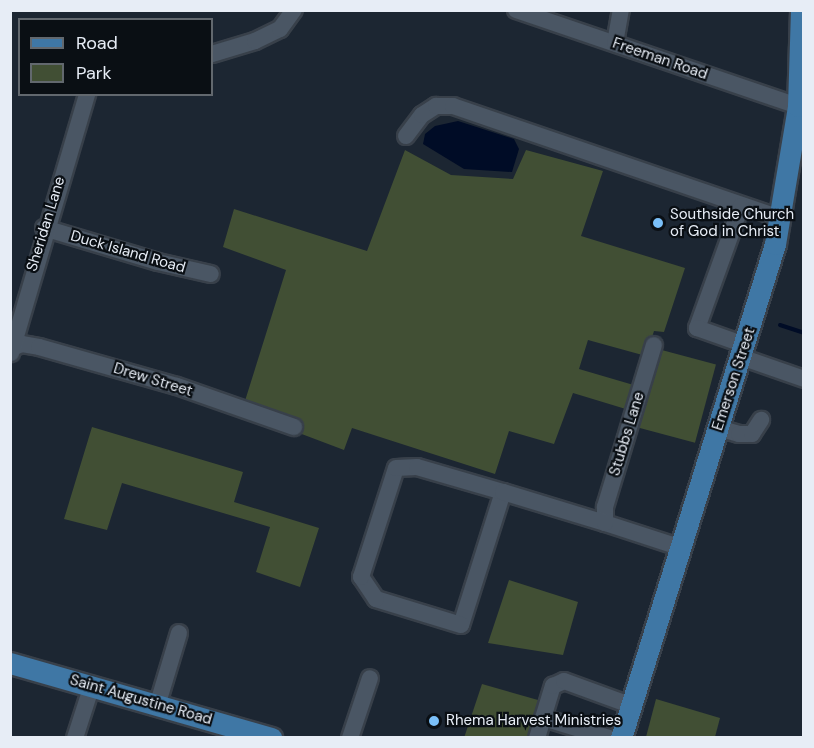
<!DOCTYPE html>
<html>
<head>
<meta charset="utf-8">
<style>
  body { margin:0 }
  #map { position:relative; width:814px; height:748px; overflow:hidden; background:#1c2632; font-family:"DM Sans",sans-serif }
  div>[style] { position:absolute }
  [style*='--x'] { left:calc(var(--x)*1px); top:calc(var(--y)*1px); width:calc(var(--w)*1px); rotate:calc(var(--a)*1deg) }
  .green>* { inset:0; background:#414f34; transform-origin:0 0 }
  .water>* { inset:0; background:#000c26 }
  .stream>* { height:4px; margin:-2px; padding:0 2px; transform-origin:2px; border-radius:2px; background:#000c26 }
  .roads { filter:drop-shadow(2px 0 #38404a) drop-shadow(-2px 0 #38404a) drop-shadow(0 2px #38404a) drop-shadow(0 -2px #38404a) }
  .minor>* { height:16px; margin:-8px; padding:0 8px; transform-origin:8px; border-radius:8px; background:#4a5664 }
  .major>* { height:21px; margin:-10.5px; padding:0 10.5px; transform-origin:10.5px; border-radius:10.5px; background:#3f77a5 }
  .dots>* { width:16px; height:16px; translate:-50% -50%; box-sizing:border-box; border:3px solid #0a0f14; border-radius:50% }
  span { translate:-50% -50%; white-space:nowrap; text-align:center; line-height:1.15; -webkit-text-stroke:4.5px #0a0f14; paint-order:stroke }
  .street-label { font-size:15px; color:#e7edf6 }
  .poi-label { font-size:15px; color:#e7edf6 }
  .left { translate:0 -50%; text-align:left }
  .frame { position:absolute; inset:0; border:12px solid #e7edf6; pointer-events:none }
  .legend { position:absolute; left:18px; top:18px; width:195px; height:78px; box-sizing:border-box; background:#0a0f14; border:2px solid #62686e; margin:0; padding:8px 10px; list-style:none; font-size:18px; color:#e7edf6 }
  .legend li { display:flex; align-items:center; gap:12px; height:30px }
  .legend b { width:30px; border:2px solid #62686e }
</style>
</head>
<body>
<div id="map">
  <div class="green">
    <i style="clip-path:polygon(405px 150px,451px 175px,513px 179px,526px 150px,603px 171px,581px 236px,685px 268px,664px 332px,654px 331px,646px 356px,588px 340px,579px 369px,637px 386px,629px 410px,573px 393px,554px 444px,509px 431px,495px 474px,352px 428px,344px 450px,299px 433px,244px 404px,286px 270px,223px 247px,234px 209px,367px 251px)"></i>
    <i style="left:658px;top:349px;width:60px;height:81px;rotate:15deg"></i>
    <i style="clip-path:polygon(92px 427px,243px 472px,234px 502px,319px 528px,300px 587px,256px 572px,270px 527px,122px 483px,107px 530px,64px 519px)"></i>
    <i style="clip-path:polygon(509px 580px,578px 602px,563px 655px,488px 643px)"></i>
    <i style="clip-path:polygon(482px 684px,545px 702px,534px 737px,464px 738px)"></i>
    <i style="clip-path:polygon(656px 699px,720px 718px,715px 737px,646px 737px)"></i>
  </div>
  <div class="water">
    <i style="clip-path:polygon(458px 121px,514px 139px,519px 149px,512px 172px,464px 169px,423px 144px,425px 134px,435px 126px)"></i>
  </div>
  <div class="stream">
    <i style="--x:780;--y:325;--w:25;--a:18"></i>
  </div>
  <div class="roads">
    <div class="minor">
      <i style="--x:516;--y:10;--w:304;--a:18.8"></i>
      <i style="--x:615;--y:43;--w:34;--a:-80"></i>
      <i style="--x:212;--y:54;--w:45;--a:-16.8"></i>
      <i style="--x:255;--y:41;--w:28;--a:-26"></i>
      <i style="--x:280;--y:29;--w:24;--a:-54"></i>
      <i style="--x:406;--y:136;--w:26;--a:-53"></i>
      <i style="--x:422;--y:115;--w:17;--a:-33"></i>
      <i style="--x:436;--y:106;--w:17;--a:0"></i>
      <i style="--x:453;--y:106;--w:346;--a:18.9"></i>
      <i style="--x:741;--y:206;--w:130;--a:109.8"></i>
      <i style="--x:697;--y:328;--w:51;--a:19.5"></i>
      <i style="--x:44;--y:228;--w:119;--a:16.6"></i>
      <i style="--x:158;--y:262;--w:54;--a:12.8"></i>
      <i style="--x:10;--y:349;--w:13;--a:-23"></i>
      <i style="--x:22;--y:344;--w:17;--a:10"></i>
      <i style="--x:39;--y:347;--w:143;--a:15.8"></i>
      <i style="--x:177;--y:386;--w:124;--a:19.3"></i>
      <i style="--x:11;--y:353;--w:270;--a:-73.6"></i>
      <i style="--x:741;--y:357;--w:67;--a:19.2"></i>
      <i style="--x:718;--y:428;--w:22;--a:16"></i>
      <i style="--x:739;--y:434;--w:13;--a:0"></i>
      <i style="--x:752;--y:434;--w:17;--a:-57"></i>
      <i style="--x:503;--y:492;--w:139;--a:107.5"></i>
      <i style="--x:461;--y:625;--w:89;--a:-163"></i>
      <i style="--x:376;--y:599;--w:27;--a:-124"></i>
      <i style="--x:361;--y:577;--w:114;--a:-72.2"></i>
      <i style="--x:396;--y:468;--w:21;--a:-3"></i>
      <i style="--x:417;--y:467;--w:90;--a:16.2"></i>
      <i style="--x:503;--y:492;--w:107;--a:16.9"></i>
      <i style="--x:605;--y:523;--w:78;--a:18"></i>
      <i style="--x:605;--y:523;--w:16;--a:-90"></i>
      <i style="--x:605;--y:507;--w:169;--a:-73.2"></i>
      <i style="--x:158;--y:703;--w:73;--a:-73.3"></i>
      <i style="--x:75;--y:738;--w:56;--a:-72.2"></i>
      <i style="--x:350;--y:738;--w:63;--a:-71.6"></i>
      <i style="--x:537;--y:738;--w:21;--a:-73"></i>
      <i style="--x:609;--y:738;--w:69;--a:-163.1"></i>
      <i style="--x:543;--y:718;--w:34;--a:-73"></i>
      <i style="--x:553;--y:686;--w:12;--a:-24"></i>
      <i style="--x:564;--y:681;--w:70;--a:20"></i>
    </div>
    <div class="major">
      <i style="--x:10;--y:663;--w:272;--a:16"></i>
      <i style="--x:621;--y:738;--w:517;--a:-72.69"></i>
      <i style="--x:775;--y:244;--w:140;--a:-80.5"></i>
      <i style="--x:798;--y:106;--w:96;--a:-88.2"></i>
    </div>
  </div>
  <div class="dots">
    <i style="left:658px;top:223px;background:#7abff8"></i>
    <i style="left:434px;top:721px;background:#7abff8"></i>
  </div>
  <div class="street-label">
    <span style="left:660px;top:59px;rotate:19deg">Freeman Road</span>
    <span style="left:46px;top:224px;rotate:-73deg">Sheridan Lane</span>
    <span style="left:128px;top:252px;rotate:16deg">Duck Island Road</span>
    <span style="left:734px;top:379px;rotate:-72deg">Emerson Street</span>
    <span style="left:153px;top:380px;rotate:17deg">Drew Street</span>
    <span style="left:627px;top:434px;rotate:-73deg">Stubbs Lane</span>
    <span style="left:141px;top:700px;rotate:16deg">Saint Augustine Road</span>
  </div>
  <div class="poi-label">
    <span class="left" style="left:670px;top:223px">Southside Church<br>of God in Christ</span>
    <span class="left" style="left:446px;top:721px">Rhema Harvest Ministries</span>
  </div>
  <div class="frame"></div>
  <ul class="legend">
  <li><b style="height:8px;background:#3f77a5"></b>Road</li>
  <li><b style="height:16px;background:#414f34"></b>Park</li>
  </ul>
</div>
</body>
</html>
